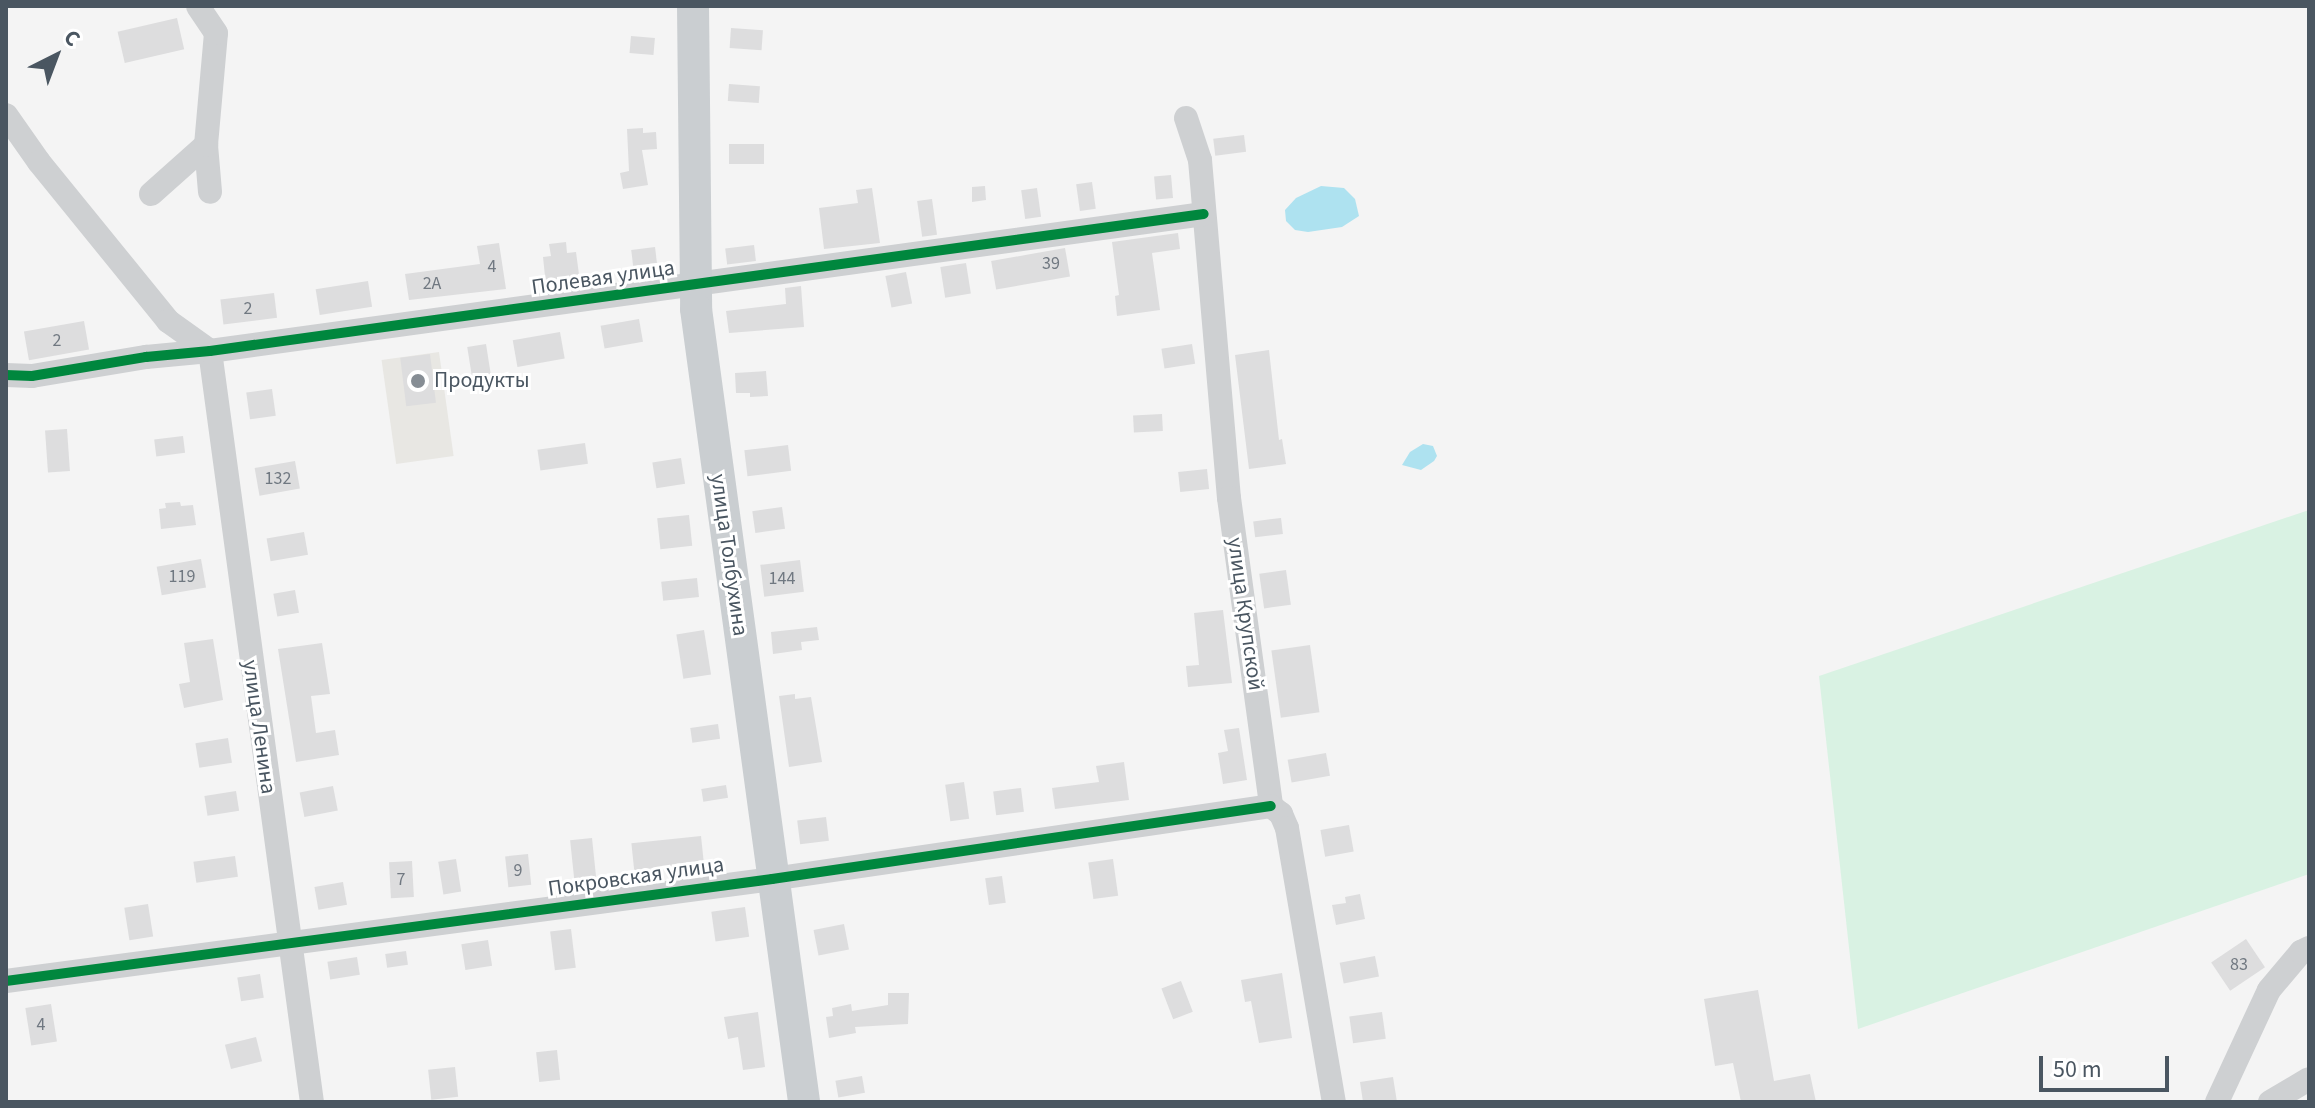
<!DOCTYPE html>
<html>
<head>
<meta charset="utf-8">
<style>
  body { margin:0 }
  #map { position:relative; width:2315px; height:1108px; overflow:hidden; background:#f4f4f4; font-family:"Source Sans 3",sans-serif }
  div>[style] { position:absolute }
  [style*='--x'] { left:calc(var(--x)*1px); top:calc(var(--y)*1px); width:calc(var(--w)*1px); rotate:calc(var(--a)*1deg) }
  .commercial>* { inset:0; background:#e8e7e3; transform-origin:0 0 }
  .green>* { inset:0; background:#d9f2e3 }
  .water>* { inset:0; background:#aee2f0 }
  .building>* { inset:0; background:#ddddde; transform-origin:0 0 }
  .minor>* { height:24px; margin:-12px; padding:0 12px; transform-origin:12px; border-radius:12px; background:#ced0d2 }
  .major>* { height:32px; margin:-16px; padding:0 16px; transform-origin:16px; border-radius:16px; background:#caced1 }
  .cycleway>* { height:10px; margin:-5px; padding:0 5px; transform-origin:5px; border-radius:5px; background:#00873e }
  .dots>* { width:22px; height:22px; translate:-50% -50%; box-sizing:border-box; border:4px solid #fff; border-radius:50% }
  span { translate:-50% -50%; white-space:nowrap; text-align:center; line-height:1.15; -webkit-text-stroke:6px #fff; paint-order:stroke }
  .number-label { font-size:18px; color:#707881 }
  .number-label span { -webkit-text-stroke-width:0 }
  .street-label { font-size:22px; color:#4a5661 }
  .poi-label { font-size:22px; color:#4a5661 }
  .left { translate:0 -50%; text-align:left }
  .frame { position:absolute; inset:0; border:8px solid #4a5661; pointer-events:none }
  .north { position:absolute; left:16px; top:16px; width:80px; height:80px; -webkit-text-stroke:6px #fff; paint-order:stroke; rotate:42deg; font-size:22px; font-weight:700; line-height:32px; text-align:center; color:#4a5661 }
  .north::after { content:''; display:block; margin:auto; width:28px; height:36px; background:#4a5661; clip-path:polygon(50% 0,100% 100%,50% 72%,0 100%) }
  .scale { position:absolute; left:2039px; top:1056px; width:130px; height:36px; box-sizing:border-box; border:4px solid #4a5661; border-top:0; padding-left:10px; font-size:24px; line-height:28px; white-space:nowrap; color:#4a5661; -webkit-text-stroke:6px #fff; paint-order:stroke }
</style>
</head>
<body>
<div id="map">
  <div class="commercial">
    <i style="left:439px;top:352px;width:105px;height:58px;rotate:82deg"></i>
  </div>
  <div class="green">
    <i style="clip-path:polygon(2309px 510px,2309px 874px,1858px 1029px,1819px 676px)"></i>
  </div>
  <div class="water">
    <i style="clip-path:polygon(1321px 186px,1344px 188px,1355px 199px,1359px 216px,1342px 227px,1308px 232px,1295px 230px,1286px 221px,1285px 210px,1296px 198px)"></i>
    <i style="clip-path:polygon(1423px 444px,1433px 446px,1437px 456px,1434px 461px,1421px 470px,1402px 465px,1410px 452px)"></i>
  </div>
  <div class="building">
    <i style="left:177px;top:18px;width:32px;height:61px;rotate:77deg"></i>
    <i style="left:731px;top:28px;width:32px;height:20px;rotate:4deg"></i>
    <i style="left:631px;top:36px;width:24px;height:17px;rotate:5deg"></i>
    <i style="left:729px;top:84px;width:31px;height:17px;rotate:4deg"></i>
    <i style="clip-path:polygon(643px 128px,643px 133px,656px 132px,657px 149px,642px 150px,648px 185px,623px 189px,620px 173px,629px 171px,627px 129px)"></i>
    <i style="left:1244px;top:135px;width:17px;height:31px;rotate:83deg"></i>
    <i style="left:729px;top:144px;width:35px;height:20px"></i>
    <i style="left:1171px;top:175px;width:23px;height:17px;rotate:85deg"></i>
    <i style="left:1092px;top:182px;width:27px;height:16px;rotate:82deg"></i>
    <i style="clip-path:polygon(985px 186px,986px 200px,972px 202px,972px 187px)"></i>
    <i style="clip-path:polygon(872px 188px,880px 243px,824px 249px,819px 208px,858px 203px,856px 190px)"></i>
    <i style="left:1037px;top:188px;width:29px;height:16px;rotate:82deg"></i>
    <i style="left:932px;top:199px;width:36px;height:15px;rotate:82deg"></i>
    <i style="clip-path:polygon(1178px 233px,1180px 249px,1152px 253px,1160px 310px,1117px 316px,1115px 296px,1119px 295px,1112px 242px)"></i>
    <i style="clip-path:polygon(566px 242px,567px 253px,576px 252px,580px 282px,546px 286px,543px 257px,551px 256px,549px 244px)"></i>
    <i style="clip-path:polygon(499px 243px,506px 289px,409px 300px,405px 274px,480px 264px,477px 246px)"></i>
    <i style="left:754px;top:245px;width:16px;height:29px;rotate:83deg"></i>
    <i style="left:655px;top:247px;width:16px;height:24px;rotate:83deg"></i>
    <i style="left:1065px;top:248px;width:29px;height:75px;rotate:80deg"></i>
    <i style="left:966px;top:263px;width:31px;height:26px;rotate:81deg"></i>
    <i style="left:906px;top:272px;width:32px;height:21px;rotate:79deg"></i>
    <i style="left:368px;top:281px;width:26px;height:53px;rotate:81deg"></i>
    <i style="clip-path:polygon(801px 286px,804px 327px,729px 333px,726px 311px,786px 304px,785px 288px)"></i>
    <i style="left:274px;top:293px;width:25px;height:54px;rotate:83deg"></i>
    <i style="left:639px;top:319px;width:23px;height:39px;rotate:80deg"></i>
    <i style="left:84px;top:321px;width:29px;height:61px;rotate:80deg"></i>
    <i style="left:560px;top:332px;width:27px;height:48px;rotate:80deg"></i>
    <i style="left:486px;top:344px;width:30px;height:19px;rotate:81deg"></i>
    <i style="left:1192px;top:344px;width:20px;height:31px;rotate:81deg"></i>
    <i style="clip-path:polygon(1269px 350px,1279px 440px,1282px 439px,1286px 464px,1249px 469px,1235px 355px)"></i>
    <i style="left:430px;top:354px;width:49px;height:30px;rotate:83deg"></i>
    <i style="clip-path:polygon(766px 371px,768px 396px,750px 397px,750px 393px,736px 393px,735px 373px)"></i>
    <i style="left:272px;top:389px;width:27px;height:26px;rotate:82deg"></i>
    <i style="left:1162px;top:414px;width:17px;height:29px;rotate:87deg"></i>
    <i style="left:67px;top:429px;width:42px;height:22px;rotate:86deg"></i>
    <i style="left:183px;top:436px;width:17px;height:29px;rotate:83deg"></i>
    <i style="left:585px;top:443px;width:21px;height:48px;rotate:82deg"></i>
    <i style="left:788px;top:445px;width:26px;height:44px;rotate:83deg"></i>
    <i style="left:681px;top:458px;width:26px;height:29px;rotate:81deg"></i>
    <i style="left:295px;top:461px;width:28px;height:41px;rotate:80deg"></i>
    <i style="left:1207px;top:469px;width:20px;height:29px;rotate:84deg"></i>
    <i style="clip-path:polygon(180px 502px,181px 506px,193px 505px,196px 525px,161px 529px,159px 509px,166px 508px,165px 503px)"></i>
    <i style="left:782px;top:507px;width:22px;height:30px;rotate:82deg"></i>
    <i style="left:689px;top:515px;width:31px;height:32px;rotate:84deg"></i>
    <i style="left:1281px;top:518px;width:16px;height:28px;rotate:83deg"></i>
    <i style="left:304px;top:532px;width:23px;height:38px;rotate:80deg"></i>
    <i style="left:201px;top:559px;width:29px;height:45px;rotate:80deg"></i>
    <i style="left:800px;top:560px;width:32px;height:40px;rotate:83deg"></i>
    <i style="left:1286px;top:570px;width:35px;height:27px;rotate:82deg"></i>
    <i style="left:697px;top:578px;width:19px;height:36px;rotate:84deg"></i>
    <i style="left:295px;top:590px;width:23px;height:22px;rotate:80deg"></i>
    <i style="clip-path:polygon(1223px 610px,1232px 683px,1188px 687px,1186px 666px,1199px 665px,1194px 613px)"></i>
    <i style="clip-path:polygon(817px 627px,819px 640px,801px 642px,802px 650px,773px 654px,771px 632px)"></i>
    <i style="left:704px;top:630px;width:45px;height:28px;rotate:81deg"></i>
    <i style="clip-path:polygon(213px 639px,223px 700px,184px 708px,179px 684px,190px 682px,184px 643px)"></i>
    <i style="clip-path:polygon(322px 643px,330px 694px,311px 696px,316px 733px,335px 730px,339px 755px,296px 762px,278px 649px)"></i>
    <i style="left:1310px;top:645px;width:68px;height:39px;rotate:82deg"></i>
    <i style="clip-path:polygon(795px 694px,795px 699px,811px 697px,822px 762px,789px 767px,779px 696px)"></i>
    <i style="left:718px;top:724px;width:15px;height:28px;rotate:82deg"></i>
    <i style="clip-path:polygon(1239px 728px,1247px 780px,1223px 784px,1218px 753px,1228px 751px,1224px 730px)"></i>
    <i style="left:228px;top:738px;width:25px;height:33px;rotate:81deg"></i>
    <i style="left:1326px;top:753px;width:23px;height:39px;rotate:80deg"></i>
    <i style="clip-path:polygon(1124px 762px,1129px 800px,1055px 809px,1052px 788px,1099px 782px,1096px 766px)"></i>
    <i style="left:964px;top:782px;width:37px;height:19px;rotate:82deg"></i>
    <i style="left:726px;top:785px;width:13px;height:25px;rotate:81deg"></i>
    <i style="left:333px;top:786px;width:25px;height:34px;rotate:79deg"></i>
    <i style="left:1021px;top:788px;width:24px;height:28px;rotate:83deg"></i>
    <i style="left:236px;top:791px;width:20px;height:32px;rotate:81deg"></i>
    <i style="left:826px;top:817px;width:24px;height:29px;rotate:83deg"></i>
    <i style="left:1349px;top:825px;width:27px;height:29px;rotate:80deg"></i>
    <i style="left:701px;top:836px;width:27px;height:70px;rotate:84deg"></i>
    <i style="left:592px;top:838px;width:39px;height:22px;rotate:84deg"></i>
    <i style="left:528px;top:854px;width:31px;height:23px;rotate:84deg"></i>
    <i style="left:235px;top:856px;width:21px;height:42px;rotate:82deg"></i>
    <i style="left:456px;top:859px;width:33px;height:18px;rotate:81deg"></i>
    <i style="left:1113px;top:859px;width:37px;height:25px;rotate:82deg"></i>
    <i style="left:412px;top:861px;width:36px;height:23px;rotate:87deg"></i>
    <i style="left:1002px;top:876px;width:27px;height:17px;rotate:82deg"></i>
    <i style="left:343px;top:882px;width:23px;height:29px;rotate:80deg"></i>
    <i style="clip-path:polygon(1360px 894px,1365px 919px,1336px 925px,1332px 905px,1346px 903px,1345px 897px)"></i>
    <i style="left:148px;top:904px;width:33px;height:24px;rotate:81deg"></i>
    <i style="left:745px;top:907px;width:30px;height:34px;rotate:82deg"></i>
    <i style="left:844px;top:924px;width:26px;height:31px;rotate:79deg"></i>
    <i style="left:571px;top:929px;width:39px;height:21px;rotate:83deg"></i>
    <i style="left:2246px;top:939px;width:34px;height:42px;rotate:56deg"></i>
    <i style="left:488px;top:940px;width:26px;height:27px;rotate:81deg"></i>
    <i style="left:406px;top:951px;width:14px;height:21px;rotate:82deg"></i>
    <i style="left:1375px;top:956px;width:21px;height:36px;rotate:79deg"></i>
    <i style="left:357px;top:957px;width:18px;height:30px;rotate:81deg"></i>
    <i style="clip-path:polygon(1282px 973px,1292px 1038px,1259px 1043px,1251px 1001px,1245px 1002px,1241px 980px)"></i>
    <i style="left:260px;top:974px;width:24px;height:23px;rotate:81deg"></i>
    <i style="left:1181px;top:981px;width:33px;height:21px;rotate:69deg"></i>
    <i style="clip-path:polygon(1758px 990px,1774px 1081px,1810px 1074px,1816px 1102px,1741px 1102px,1733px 1063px,1715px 1066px,1704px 999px)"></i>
    <i style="clip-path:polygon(888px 993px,909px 993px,908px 1024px,855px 1027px,856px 1033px,829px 1038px,826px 1017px,833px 1016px,832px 1008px,851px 1004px,852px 1011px,888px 1005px)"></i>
    <i style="left:51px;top:1004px;width:38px;height:26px;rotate:81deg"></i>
    <i style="clip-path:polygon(758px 1012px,765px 1067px,743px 1070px,738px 1037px,728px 1039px,724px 1017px)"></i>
    <i style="left:1382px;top:1012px;width:27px;height:33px;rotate:82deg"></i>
    <i style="left:256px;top:1037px;width:25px;height:32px;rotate:76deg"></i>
    <i style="left:557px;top:1050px;width:30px;height:21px;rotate:84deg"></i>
    <i style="left:455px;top:1067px;width:30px;height:27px;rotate:84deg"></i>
    <i style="left:862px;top:1076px;width:17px;height:27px;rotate:80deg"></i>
    <i style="clip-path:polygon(1393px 1077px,1397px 1102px,1363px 1102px,1360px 1082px)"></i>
  </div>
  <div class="minor">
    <i style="--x:6;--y:115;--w:57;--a:54.9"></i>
    <i style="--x:39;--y:162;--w:205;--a:50.9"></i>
    <i style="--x:168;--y:321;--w:52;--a:35.5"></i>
    <i style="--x:1186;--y:118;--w:44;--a:71.6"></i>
    <i style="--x:1200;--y:160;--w:339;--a:85.1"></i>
    <i style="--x:1229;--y:498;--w:311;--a:82.2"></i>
    <i style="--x:1271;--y:806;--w:13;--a:39"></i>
    <i style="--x:1281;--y:814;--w:15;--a:67"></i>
    <i style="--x:1287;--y:828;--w:278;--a:80.3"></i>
    <i style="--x:206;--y:145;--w:47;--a:85.1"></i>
    <i style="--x:151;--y:194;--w:74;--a:-41.7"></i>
    <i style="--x:206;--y:145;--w:112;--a:-84.9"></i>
    <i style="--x:216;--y:33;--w:32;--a:-124"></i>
    <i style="--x:210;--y:351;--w:758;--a:82.27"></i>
    <i style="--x:6;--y:375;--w:26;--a:2"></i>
    <i style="--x:32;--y:376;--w:116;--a:-9.5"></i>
    <i style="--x:146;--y:357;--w:64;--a:-5.4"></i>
    <i style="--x:210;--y:351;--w:1003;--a:-7.85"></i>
    <i style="--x:6;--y:981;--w:773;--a:-7.58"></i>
    <i style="--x:772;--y:879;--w:504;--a:-8.32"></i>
    <i style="--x:2217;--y:1102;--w:123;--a:-65.1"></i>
    <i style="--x:2269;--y:990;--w:50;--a:-49.9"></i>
    <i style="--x:2301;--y:952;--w:9;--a:-27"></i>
    <i style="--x:2270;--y:1102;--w:45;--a:-30.5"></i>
  </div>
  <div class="major">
    <i style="--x:693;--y:6;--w:303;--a:89.4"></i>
    <i style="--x:696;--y:309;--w:800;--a:82.24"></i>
  </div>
  <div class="cycleway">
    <i style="--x:6;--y:375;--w:26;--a:2"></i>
    <i style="--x:32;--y:376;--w:116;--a:-9.5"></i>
    <i style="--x:146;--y:357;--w:64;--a:-5.4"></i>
    <i style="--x:210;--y:351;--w:1003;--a:-7.85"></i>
    <i style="--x:6;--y:981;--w:773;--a:-7.58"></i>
    <i style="--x:772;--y:879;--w:504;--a:-8.32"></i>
  </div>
  <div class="dots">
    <i style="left:418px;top:381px;background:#868d94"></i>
  </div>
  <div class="number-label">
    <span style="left:1051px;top:264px">39</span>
    <span style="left:492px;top:267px">4</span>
    <span style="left:432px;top:284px">2А</span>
    <span style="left:248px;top:309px">2</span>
    <span style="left:57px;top:341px">2</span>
    <span style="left:278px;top:479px">132</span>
    <span style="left:182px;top:577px">119</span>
    <span style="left:782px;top:579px">144</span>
    <span style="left:518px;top:871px">9</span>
    <span style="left:401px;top:880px">7</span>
    <span style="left:2239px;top:965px">83</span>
    <span style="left:41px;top:1025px">4</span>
  </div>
  <div class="street-label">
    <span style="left:603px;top:278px;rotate:-8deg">Полевая улица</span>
    <span style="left:729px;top:555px;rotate:82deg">улица Толбухина</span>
    <span style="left:1245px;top:614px;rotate:82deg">улица Крупской</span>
    <span style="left:259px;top:727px;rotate:82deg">улица Ленина</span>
    <span style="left:636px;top:877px;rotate:-8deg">Покровская улица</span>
  </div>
  <div class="poi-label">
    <span class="left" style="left:434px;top:381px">Продукты</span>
  </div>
  <div class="frame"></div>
  <div class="north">С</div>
  <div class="scale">50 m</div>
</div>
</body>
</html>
